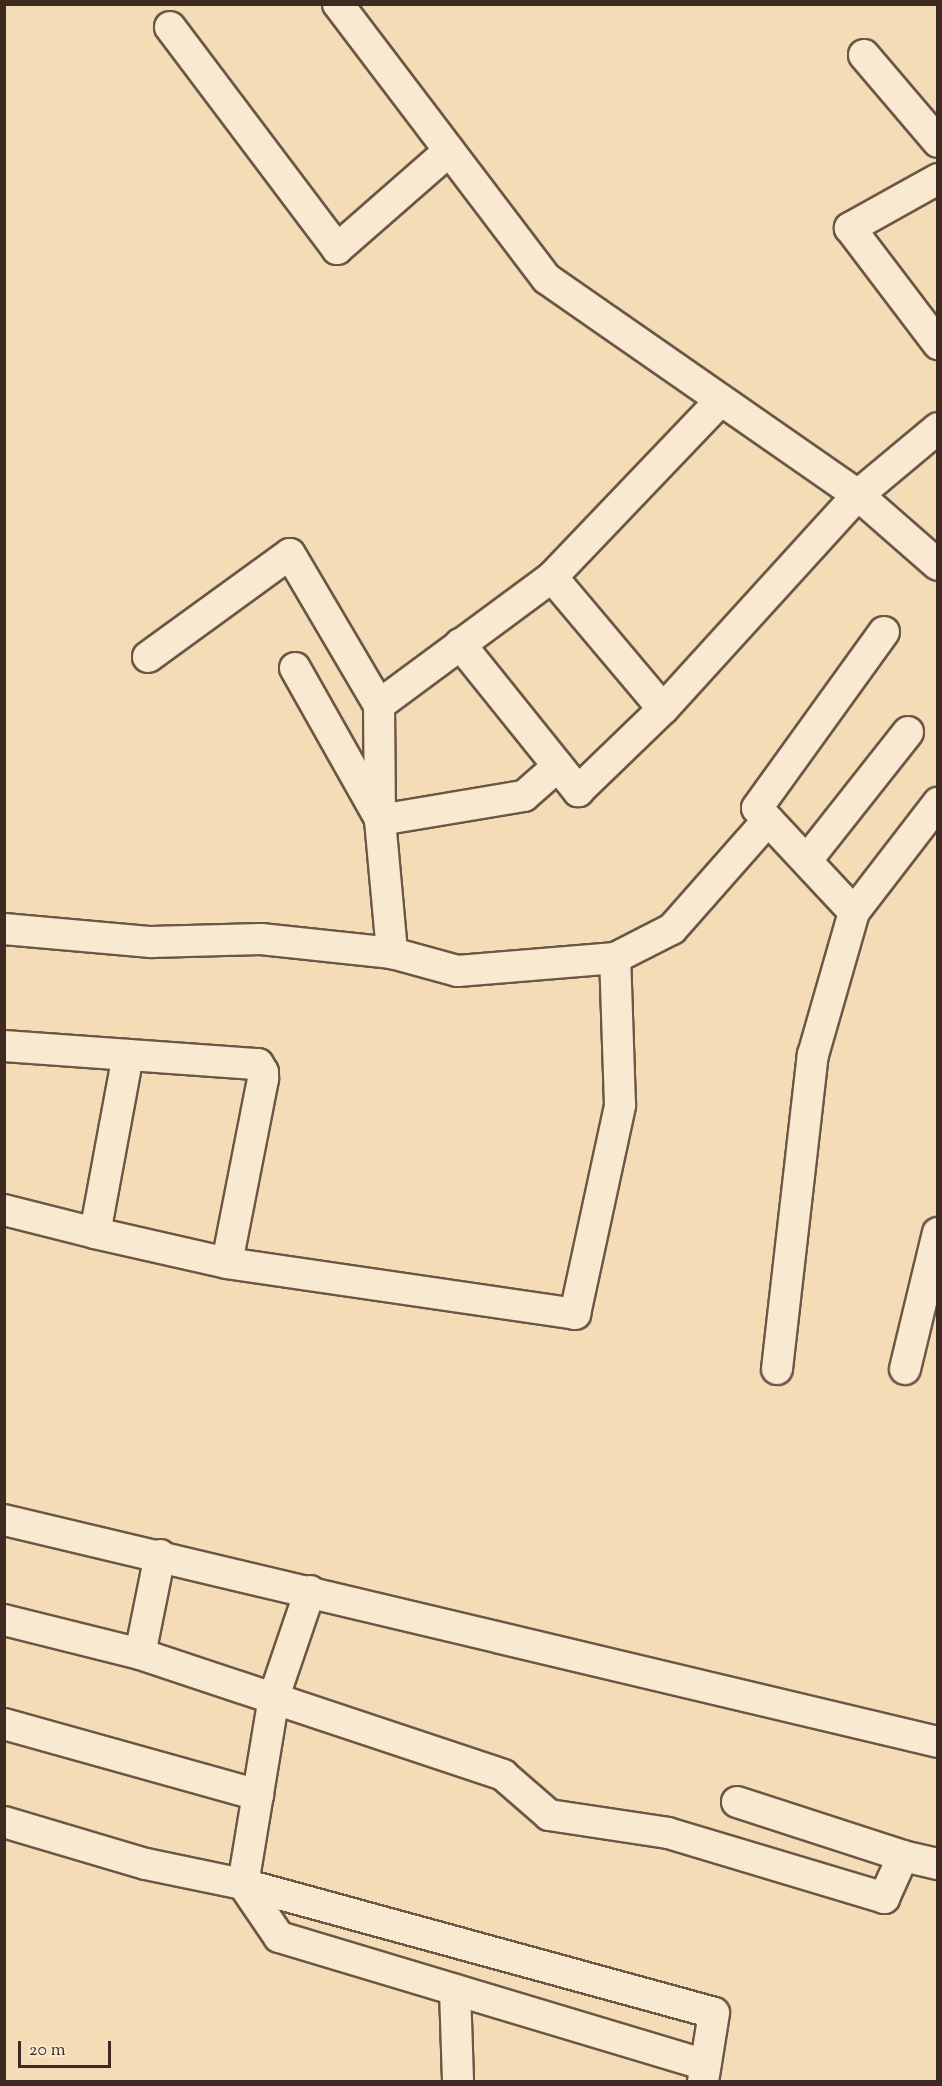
<!DOCTYPE html>
<html>
<head>
<meta charset="utf-8">
<style>
  body { margin:0 }
  #map { position:relative; width:942px; height:2086px; overflow:hidden; background:#f4ddb6; font-family:"Sorts Mill Goudy",serif }
  div>[style] { position:absolute }
  [style*='--x'] { left:calc(var(--x)*1px); top:calc(var(--y)*1px); width:calc(var(--w)*1px); rotate:calc(var(--a)*1deg) }
  .roads { filter:drop-shadow(2px 0 #6c5746) drop-shadow(-2px 0 #6c5746) drop-shadow(0 2px #6c5746) drop-shadow(0 -2px #6c5746) }
  .minor>* { height:30px; margin:-15px; padding:0 15px; transform-origin:15px; border-radius:15px; background:#f8e9d0 }
  span { translate:-50% -50%; white-space:nowrap; text-align:center; line-height:1.15; -webkit-text-stroke:4.5px #f8e9d0; paint-order:stroke }
  .frame { position:absolute; inset:0; border:6px solid #3e2a20; pointer-events:none }
  .scale { position:absolute; left:18px; top:2041px; width:93px; height:27px; box-sizing:border-box; border:3px solid #3e2a20; border-top:0; padding-left:8px; font-size:18px; line-height:21px; white-space:nowrap; color:#3e2a20; -webkit-text-stroke:4px #f8e9d0; paint-order:stroke }
</style>
</head>
<body>
<div id="map">
  <div class="roads">
    <div class="minor">
      <i style="--x:338;--y:4;--w:345;--a:52.8"></i>
      <i style="--x:547;--y:279;--w:379;--a:34.8"></i>
      <i style="--x:858;--y:495;--w:106;--a:41.2"></i>
      <i style="--x:170;--y:27;--w:278;--a:53"></i>
      <i style="--x:337;--y:249;--w:149;--a:-41.2"></i>
      <i style="--x:864;--y:55;--w:114;--a:49.6"></i>
      <i style="--x:938;--y:179;--w:101;--a:150.9"></i>
      <i style="--x:850;--y:228;--w:146;--a:52.8"></i>
      <i style="--x:552;--y:577;--w:172;--a:49.9"></i>
      <i style="--x:460;--y:644;--w:189;--a:51.2"></i>
      <i style="--x:578;--y:791;--w:118;--a:-44"></i>
      <i style="--x:663;--y:709;--w:290;--a:-47.7"></i>
      <i style="--x:858;--y:495;--w:104;--a:-39.9"></i>
      <i style="--x:148;--y:657;--w:175;--a:-36"></i>
      <i style="--x:290;--y:554;--w:175;--a:59.5"></i>
      <i style="--x:379;--y:705;--w:115;--a:89.5"></i>
      <i style="--x:380;--y:820;--w:134;--a:84.8"></i>
      <i style="--x:392;--y:953;--w:68;--a:15.3"></i>
      <i style="--x:458;--y:971;--w:158;--a:-4.7"></i>
      <i style="--x:615;--y:958;--w:64;--a:-27"></i>
      <i style="--x:672;--y:929;--w:145;--a:-48.6"></i>
      <i style="--x:295;--y:668;--w:171;--a:60.6"></i>
      <i style="--x:379;--y:705;--w:215;--a:-36.5"></i>
      <i style="--x:552;--y:577;--w:243;--a:-46.3"></i>
      <i style="--x:380;--y:820;--w:146;--a:-9.5"></i>
      <i style="--x:524;--y:796;--w:45;--a:-41.4"></i>
      <i style="--x:807;--y:860;--w:163;--a:-51.7"></i>
      <i style="--x:854;--y:912;--w:142;--a:-133"></i>
      <i style="--x:757;--y:808;--w:217;--a:-54.2"></i>
      <i style="--x:4;--y:929;--w:148;--a:5.1"></i>
      <i style="--x:151;--y:942;--w:110;--a:-1.6"></i>
      <i style="--x:261;--y:939;--w:132;--a:6.1"></i>
      <i style="--x:4;--y:1046;--w:255;--a:4.1"></i>
      <i style="--x:258;--y:1064;--w:9;--a:58"></i>
      <i style="--x:263;--y:1072;--w:7;--a:90"></i>
      <i style="--x:263;--y:1079;--w:187;--a:101.1"></i>
      <i style="--x:128;--y:1055;--w:181;--a:100.5"></i>
      <i style="--x:95;--y:1233;--w:135;--a:12.8"></i>
      <i style="--x:227;--y:1263;--w:352;--a:8.3"></i>
      <i style="--x:575;--y:1314;--w:214;--a:-77.8"></i>
      <i style="--x:620;--y:1105;--w:147;--a:-91.9"></i>
      <i style="--x:4;--y:1210;--w:94;--a:14.2"></i>
      <i style="--x:777;--y:1369;--w:316;--a:-83.5"></i>
      <i style="--x:813;--y:1055;--w:149;--a:-74"></i>
      <i style="--x:854;--y:912;--w:138;--a:-52.4"></i>
      <i style="--x:905;--y:1369;--w:140;--a:-76.4"></i>
      <i style="--x:4;--y:1520;--w:960;--a:13.37"></i>
      <i style="--x:160;--y:1555;--w:101;--a:101.4"></i>
      <i style="--x:140;--y:1654;--w:383;--a:18.4"></i>
      <i style="--x:503;--y:1775;--w:61;--a:41"></i>
      <i style="--x:549;--y:1815;--w:120;--a:8.6"></i>
      <i style="--x:668;--y:1833;--w:226;--a:16.7"></i>
      <i style="--x:884;--y:1898;--w:46;--a:-65.7"></i>
      <i style="--x:310;--y:1591;--w:112;--a:108.8"></i>
      <i style="--x:274;--y:1697;--w:190;--a:99.4"></i>
      <i style="--x:243;--y:1884;--w:64;--a:55.8"></i>
      <i style="--x:279;--y:1937;--w:445;--a:16.7"></i>
      <i style="--x:4;--y:1620;--w:140;--a:14"></i>
      <i style="--x:4;--y:1724;--w:264;--a:15.6"></i>
      <i style="--x:737;--y:1802;--w:175;--a:18"></i>
      <i style="--x:903;--y:1856;--w:36;--a:13"></i>
      <i style="--x:4;--y:1822;--w:148;--a:16.5"></i>
      <i style="--x:146;--y:1864;--w:99;--a:11.7"></i>
      <i style="--x:243;--y:1884;--w:488;--a:15.3"></i>
      <i style="--x:714;--y:2013;--w:70;--a:99.1"></i>
      <i style="--x:455;--y:1990;--w:92;--a:88.1"></i>
    </div>
  </div>
  <div class="frame"></div>
  <div class="scale">20 m</div>
</div>
</body>
</html>
